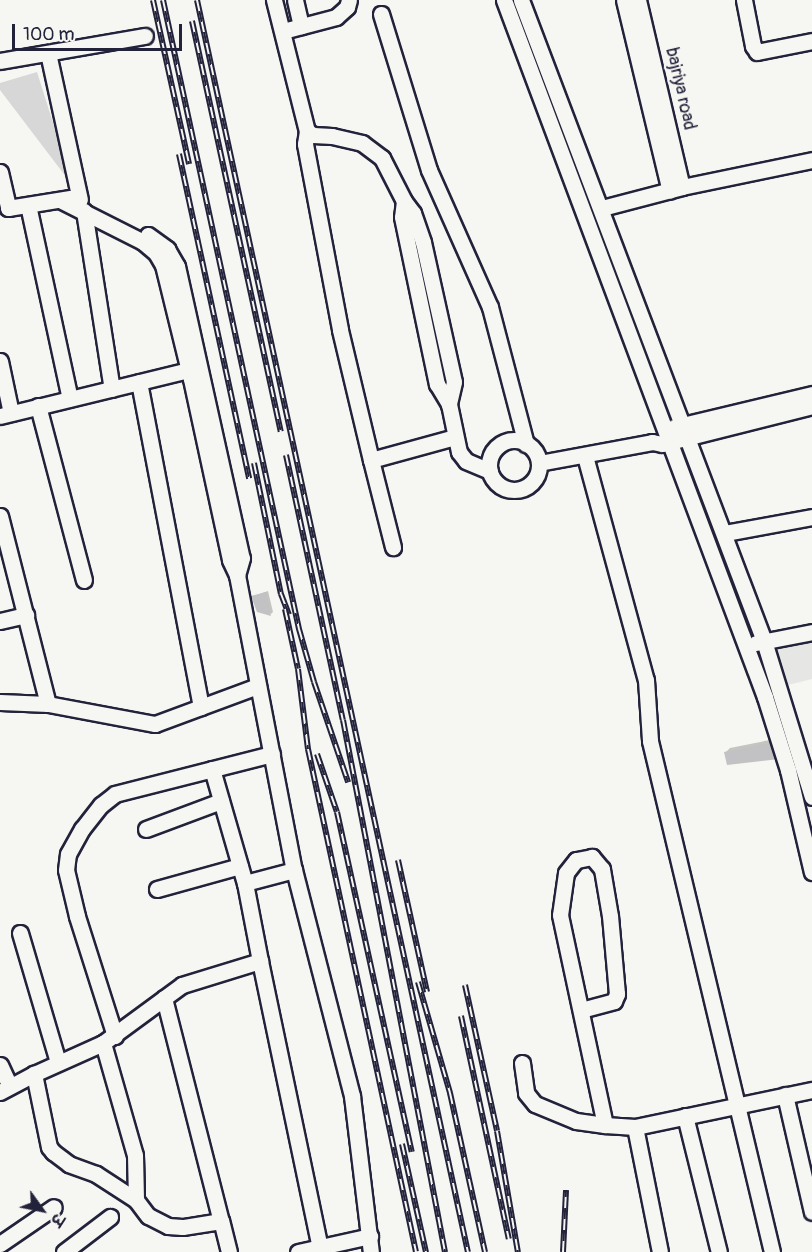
<!DOCTYPE html>
<html>
<head>
<meta charset="utf-8">
<style>
  body { margin:0 }
  #map { position:relative; width:812px; height:1252px; overflow:hidden; background:#f6f6f2; font-family:Pangolin,"Playpen Sans Deva",sans-serif }
  div>[style] { position:absolute }
  [style*='--x'] { left:calc(var(--x)*1px); top:calc(var(--y)*1px); width:calc(var(--w)*1px); rotate:calc(var(--a)*1deg) }
  .built>* { inset:0; background:#e6e6e4 }
  .green>* { inset:0; background:#d7d7d7 }
  .shadow>* { inset:0; background:#0003 }
  .building>* { inset:0; background:#c2c2c4 }
  .roads { filter:drop-shadow(2px 0 #22223b) drop-shadow(-2px 0 #22223b) drop-shadow(0 2px #22223b) drop-shadow(0 -2px #22223b) }
  .minor>* { height:15px; margin:-7.5px; padding:0 7.5px; transform-origin:7.5px; border-radius:7.5px; background:#f6f6f2 }
  .minor>.ring { margin:-7.5px; padding:0; box-sizing:content-box; background:none; border:15px solid #f6f6f2; border-radius:50% }
  .rail>* { height:6px; margin-top:-3px; transform-origin:0; background:repeating-linear-gradient(90deg,#f6f6f2 0 11px,#22223b 0 22px); box-sizing:border-box; border-block:2px solid #22223b }
  span { translate:-50% -50%; white-space:nowrap; text-align:center; line-height:1.15; -webkit-text-stroke:4.5px #f6f6f2; paint-order:stroke }
  .street-label { font-size:18px; color:#22223b }
  .north { position:absolute; left:12px; top:1180px; width:60px; height:60px; -webkit-text-stroke:4px #f6f6f2; paint-order:stroke; rotate:123deg; font-size:16px; font-weight:700; line-height:24px; text-align:center; color:#22223b }
  .north::after { content:''; display:block; margin:auto; width:21px; height:27px; background:#22223b; clip-path:polygon(50% 0,100% 100%,50% 72%,0 100%) }
  .scale { position:absolute; left:12px; top:24px; width:170px; height:27px; box-sizing:border-box; border:3px solid #22223b; border-top:0; padding-left:8px; font-size:18px; line-height:21px; white-space:nowrap; color:#22223b; -webkit-text-stroke:4px #f6f6f2; paint-order:stroke }
</style>
</head>
<body>
<div id="map">
  <div class="built">
    <i style="clip-path:polygon(812px 633px,812px 679px,780px 687px,775px 639px)"></i>
  </div>
  <div class="green">
    <i style="clip-path:polygon(37px 72px,73px 186px,0 90px,0 83px)"></i>
  </div>
  <div class="shadow">
    <i style="clip-path:polygon(268px 591px,273px 612px,271px 614px,253px 596px)"></i>
    <i style="clip-path:polygon(780px 738px,783px 753px,726px 752px,730px 748px)"></i>
  </div>
  <div class="building">
    <i style="clip-path:polygon(266px 592px,271px 616px,257px 612px,251px 596px)"></i>
    <i style="clip-path:polygon(776px 742px,779px 759px,727px 765px,724px 752px)"></i>
  </div>
  <div class="roads">
    <div class="minor">
      <i style="--x:274;--y:0;--w:135;--a:75.9"></i>
      <i style="--x:307;--y:131;--w:7;--a:34"></i>
      <i style="--x:313;--y:135;--w:19;--a:3"></i>
      <i style="--x:332;--y:136;--w:31;--a:13"></i>
      <i style="--x:362;--y:143;--w:25;--a:37"></i>
      <i style="--x:382;--y:158;--w:48;--a:62.9"></i>
      <i style="--x:404;--y:201;--w:15;--a:53"></i>
      <i style="--x:413;--y:213;--w:31;--a:71"></i>
      <i style="--x:423;--y:242;--w:143;--a:77.5"></i>
      <i style="--x:454;--y:382;--w:23;--a:103"></i>
      <i style="--x:295;--y:0;--w:27;--a:77"></i>
      <i style="--x:504;--y:0;--w:744;--a:69.47"></i>
      <i style="--x:765;--y:697;--w:77;--a:72.5"></i>
      <i style="--x:788;--y:770;--w:105;--a:76.8"></i>
      <i style="--x:521;--y:0;--w:686;--a:69.24"></i>
      <i style="--x:764;--y:641;--w:163;--a:72.9"></i>
      <i style="--x:624;--y:0;--w:196;--a:76.5"></i>
      <i style="--x:638;--y:0;--w:192;--a:76.8"></i>
      <i style="--x:744;--y:0;--w:47;--a:78.9"></i>
      <i style="--x:753;--y:46;--w:7;--a:56"></i>
      <i style="--x:757;--y:52;--w:56;--a:-11.3"></i>
      <i style="--x:381;--y:14;--w:163;--a:72.9"></i>
      <i style="--x:429;--y:170;--w:150;--a:66"></i>
      <i style="--x:490;--y:307;--w:142;--a:75.3"></i>
      <i style="--x:283;--y:31;--w:55;--a:-14.8"></i>
      <i style="--x:336;--y:17;--w:15;--a:-42"></i>
      <i style="--x:347;--y:7;--w:7;--a:-74"></i>
      <i style="--x:48;--y:53;--w:150;--a:77.7"></i>
      <i style="--x:0;--y:61;--w:147;--a:-9.8"></i>
      <i style="--x:307;--y:131;--w:13;--a:99"></i>
      <i style="--x:305;--y:144;--w:189;--a:79.3"></i>
      <i style="--x:340;--y:330;--w:134;--a:76.6"></i>
      <i style="--x:371;--y:460;--w:87;--a:-15.3"></i>
      <i style="--x:0;--y:172;--w:37;--a:77"></i>
      <i style="--x:8;--y:208;--w:63;--a:-9.2"></i>
      <i style="--x:62;--y:201;--w:91;--a:26.8"></i>
      <i style="--x:143;--y:242;--w:17;--a:40"></i>
      <i style="--x:156;--y:253;--w:14;--a:60"></i>
      <i style="--x:163;--y:265;--w:117;--a:76.2"></i>
      <i style="--x:191;--y:379;--w:185;--a:77.8"></i>
      <i style="--x:230;--y:560;--w:17;--a:65"></i>
      <i style="--x:237;--y:575;--w:300;--a:79.1"></i>
      <i style="--x:294;--y:870;--w:233;--a:75.6"></i>
      <i style="--x:352;--y:1096;--w:157;--a:83.1"></i>
      <i style="--x:404;--y:201;--w:16;--a:97"></i>
      <i style="--x:402;--y:217;--w:171;--a:78.2"></i>
      <i style="--x:437;--y:384;--w:23;--a:59"></i>
      <i style="--x:449;--y:404;--w:49;--a:78.2"></i>
      <i style="--x:459;--y:452;--w:11;--a:52"></i>
      <i style="--x:466;--y:461;--w:26;--a:23"></i>
      <i style="--x:28;--y:205;--w:198;--a:77.8"></i>
      <i style="--x:602;--y:208;--w:83;--a:-14.7"></i>
      <i style="--x:682;--y:187;--w:133;--a:-11.7"></i>
      <i style="--x:84;--y:211;--w:180;--a:81.1"></i>
      <i style="--x:148;--y:235;--w:24;--a:36"></i>
      <i style="--x:167;--y:249;--w:20;--a:60"></i>
      <i style="--x:177;--y:266;--w:299;--a:77.5"></i>
      <i style="--x:242;--y:558;--w:18;--a:106"></i>
      <i style="--x:0;--y:361;--w:53;--a:78.1"></i>
      <i style="--x:139;--y:382;--w:331;--a:79.2"></i>
      <i style="--x:38;--y:406;--w:180;--a:75.2"></i>
      <i style="--x:0;--y:416;--w:195;--a:-13.7"></i>
      <i style="--x:674;--y:427;--w:142;--a:-13.4"></i>
      <i class="ring" style="left:489px;top:440px;width:35px;height:35px"></i>
      <i style="--x:585;--y:456;--w:232;--a:74.8"></i>
      <i style="--x:646;--y:680;--w:61;--a:86.2"></i>
      <i style="--x:650;--y:741;--w:525;--a:76.57"></i>
      <i style="--x:371;--y:460;--w:90;--a:75.8"></i>
      <i style="--x:539;--y:463;--w:115;--a:-10.5"></i>
      <i style="--x:652;--y:442;--w:10;--a:11"></i>
      <i style="--x:662;--y:444;--w:155;--a:-14.2"></i>
      <i style="--x:0;--y:516;--w:194;--a:75.7"></i>
      <i style="--x:725;--y:533;--w:88;--a:-10.4"></i>
      <i style="--x:0;--y:621;--w:27;--a:-13"></i>
      <i style="--x:756;--y:643;--w:57;--a:-11.1"></i>
      <i style="--x:0;--y:702;--w:48;--a:2.4"></i>
      <i style="--x:48;--y:704;--w:109;--a:10.6"></i>
      <i style="--x:155;--y:724;--w:110;--a:-20.3"></i>
      <i style="--x:212;--y:769;--w:119;--a:73.9"></i>
      <i style="--x:146;--y:829;--w:80;--a:-20.5"></i>
      <i style="--x:157;--y:889;--w:86;--a:-15.5"></i>
      <i style="--x:20;--y:933;--w:134;--a:73.6"></i>
      <i style="--x:260;--y:961;--w:292;--a:78.2"></i>
      <i style="--x:164;--y:998;--w:230;--a:75.7"></i>
      <i style="--x:581;--y:1010;--w:34;--a:-15"></i>
      <i style="--x:614;--y:1001;--w:8;--a:-67"></i>
      <i style="--x:617;--y:994;--w:78;--a:-95.1"></i>
      <i style="--x:610;--y:916;--w:48;--a:-99.7"></i>
      <i style="--x:602;--y:869;--w:16;--a:-130"></i>
      <i style="--x:592;--y:857;--w:16;--a:169"></i>
      <i style="--x:576;--y:860;--w:16;--a:128"></i>
      <i style="--x:566;--y:873;--w:42;--a:98.1"></i>
      <i style="--x:560;--y:915;--w:215;--a:77.9"></i>
      <i style="--x:115;--y:1036;--w:126;--a:-107.6"></i>
      <i style="--x:77;--y:916;--w:47;--a:-103.4"></i>
      <i style="--x:66;--y:870;--w:16;--a:-83"></i>
      <i style="--x:68;--y:854;--w:29;--a:-61"></i>
      <i style="--x:82;--y:829;--w:31;--a:-52"></i>
      <i style="--x:101;--y:805;--w:18;--a:-38"></i>
      <i style="--x:115;--y:794;--w:162;--a:-14.3"></i>
      <i style="--x:103;--y:1043;--w:116;--a:74.1"></i>
      <i style="--x:135;--y:1155;--w:45;--a:88.7"></i>
      <i style="--x:522;--y:1063;--w:30;--a:82"></i>
      <i style="--x:526;--y:1093;--w:14;--a:51"></i>
      <i style="--x:535;--y:1104;--w:44;--a:22.5"></i>
      <i style="--x:576;--y:1121;--w:29;--a:8"></i>
      <i style="--x:605;--y:1125;--w:30;--a:4"></i>
      <i style="--x:635;--y:1127;--w:181;--a:-11.8"></i>
      <i style="--x:0;--y:1065;--w:23;--a:65"></i>
      <i style="--x:0;--y:1092;--w:38;--a:-28"></i>
      <i style="--x:785;--y:1095;--w:120;--a:77"></i>
      <i style="--x:685;--y:1116;--w:140;--a:76"></i>
      <i style="--x:635;--y:1127;--w:127;--a:78.7"></i>
      <i style="--x:0;--y:1244;--w:65;--a:-34.4"></i>
      <i style="--x:64;--y:1252;--w:58;--a:-37.3"></i>
      <i style="--x:229;--y:1252;--w:32;--a:-104"></i>
      <i style="--x:221;--y:1221;--w:39;--a:171"></i>
      <i style="--x:182;--y:1227;--w:14;--a:-176"></i>
      <i style="--x:168;--y:1226;--w:22;--a:-153"></i>
      <i style="--x:148;--y:1216;--w:20;--a:-127"></i>
      <i style="--x:136;--y:1200;--w:48;--a:-147"></i>
      <i style="--x:96;--y:1174;--w:29;--a:-160"></i>
      <i style="--x:69;--y:1164;--w:20;--a:-143"></i>
      <i style="--x:53;--y:1152;--w:6;--a:-129"></i>
      <i style="--x:49;--y:1147;--w:75;--a:-101.6"></i>
      <i style="--x:34;--y:1074;--w:76;--a:-24.2"></i>
      <i style="--x:103;--y:1043;--w:98;--a:-36.3"></i>
      <i style="--x:182;--y:985;--w:82;--a:-17.1"></i>
      <i style="--x:260;--y:961;--w:79;--a:-100.9"></i>
      <i style="--x:245;--y:883;--w:51;--a:-14.9"></i>
      <i style="--x:298;--y:1252;--w:74;--a:-12.5"></i>
    </div>
  </div>
  <div class="rail">
    <i style="--x:153;--y:0;--w:168;--a:77.6"></i>
    <i style="--x:163;--y:0;--w:644;--a:77.8"></i>
    <i style="--x:299;--y:629;--w:55;--a:74.2"></i>
    <i style="--x:314;--y:682;--w:106;--a:71.2"></i>
    <i style="--x:197;--y:0;--w:1281;--a:77.79"></i>
    <i style="--x:192;--y:21;--w:420;--a:77.8"></i>
    <i style="--x:179;--y:154;--w:332;--a:77.8"></i>
    <i style="--x:286;--y:455;--w:271;--a:77.9"></i>
    <i style="--x:343;--y:720;--w:542;--a:79.15"></i>
    <i style="--x:254;--y:463;--w:134;--a:78.4"></i>
    <i style="--x:281;--y:594;--w:22;--a:69"></i>
    <i style="--x:285;--y:609;--w:61;--a:77.8"></i>
    <i style="--x:298;--y:669;--w:81;--a:82.9"></i>
    <i style="--x:308;--y:749;--w:514;--a:77.88"></i>
    <i style="--x:317;--y:754;--w:61;--a:71"></i>
    <i style="--x:337;--y:812;--w:348;--a:77.6"></i>
    <i style="--x:398;--y:860;--w:135;--a:77.6"></i>
    <i style="--x:418;--y:982;--w:116;--a:73.9"></i>
    <i style="--x:450;--y:1093;--w:163;--a:77.6"></i>
    <i style="--x:465;--y:985;--w:149;--a:77.6"></i>
    <i style="--x:497;--y:1131;--w:123;--a:80.2"></i>
    <i style="--x:461;--y:1016;--w:228;--a:77.9"></i>
    <i style="--x:402;--y:1144;--w:111;--a:77.5"></i>
    <i style="--x:563;--y:1252;--w:62;--a:-87.2"></i>
  </div>
  <div class="street-label">
    <span style="left:680px;top:89px;rotate:77deg">bajriya road</span>
  </div>
  <div class="north">उ</div>
  <div class="scale">100 m</div>
</div>
</body>
</html>
